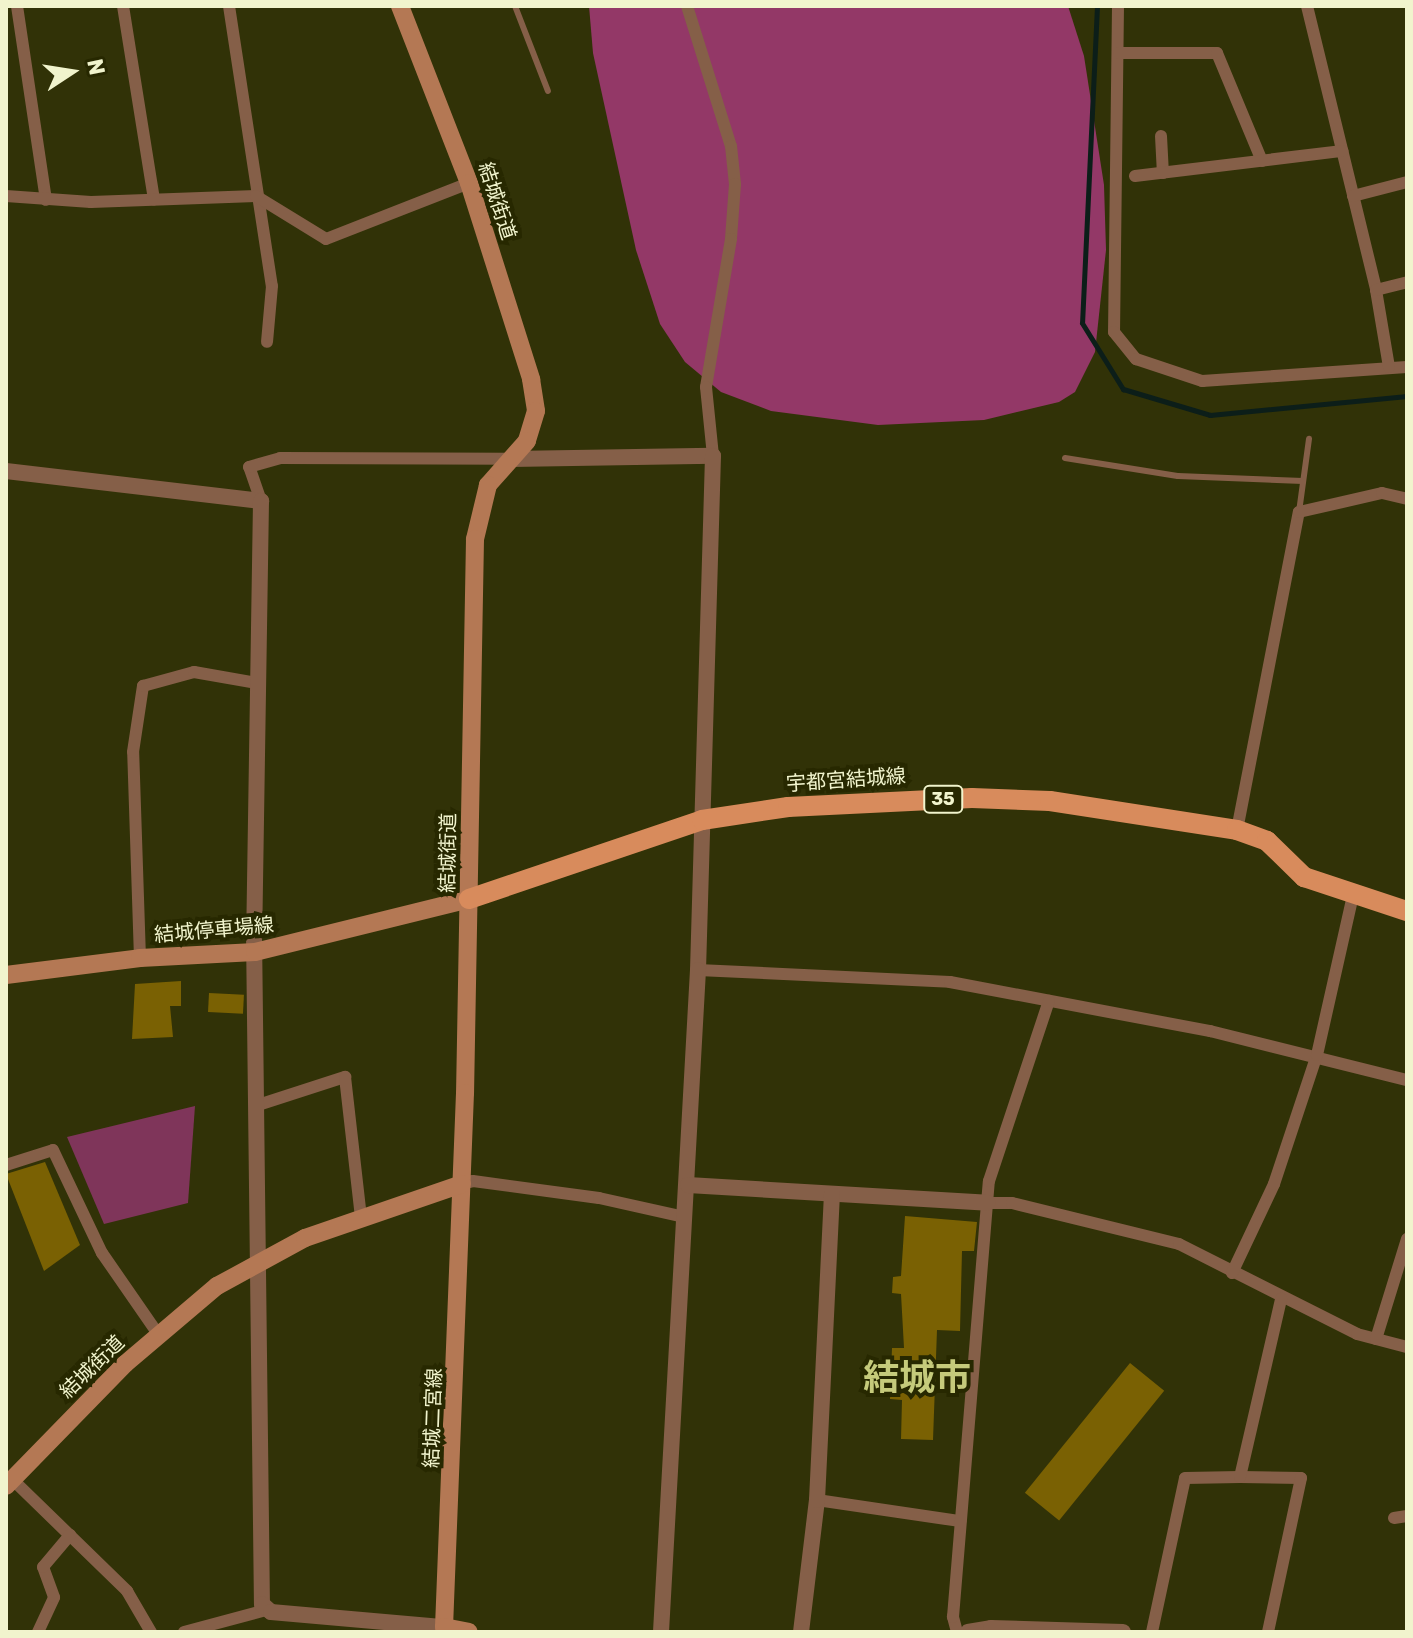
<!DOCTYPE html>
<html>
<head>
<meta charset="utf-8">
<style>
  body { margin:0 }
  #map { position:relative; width:1413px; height:1638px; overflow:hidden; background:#313207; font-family:Rubik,"Noto Sans JP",sans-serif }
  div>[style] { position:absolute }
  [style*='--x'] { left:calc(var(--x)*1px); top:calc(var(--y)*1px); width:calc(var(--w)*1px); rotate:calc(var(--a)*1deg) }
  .green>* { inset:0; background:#7f355a }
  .forest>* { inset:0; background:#933867 }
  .stream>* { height:5px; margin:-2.5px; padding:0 2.5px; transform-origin:2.5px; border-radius:2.5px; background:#0c1e19 }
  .building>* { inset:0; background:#7a6103; transform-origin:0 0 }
  .service>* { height:6px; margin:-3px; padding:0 3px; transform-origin:3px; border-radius:3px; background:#855f48 }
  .minor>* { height:12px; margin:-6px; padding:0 6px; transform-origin:6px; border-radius:6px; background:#855f48 }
  .tertiary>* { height:16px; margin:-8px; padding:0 8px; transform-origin:8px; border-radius:8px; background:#855f48 }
  .secondary>* { height:18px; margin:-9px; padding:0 9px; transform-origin:9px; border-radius:9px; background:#b47854 }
  .primary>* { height:20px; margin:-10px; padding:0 10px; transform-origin:10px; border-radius:10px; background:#d88b5c }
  span { translate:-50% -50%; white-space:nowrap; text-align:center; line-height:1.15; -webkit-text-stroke:8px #272800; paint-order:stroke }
  .shield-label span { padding:2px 6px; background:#272800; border:2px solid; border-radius:6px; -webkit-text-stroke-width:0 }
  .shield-label { font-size:18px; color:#f1f4cd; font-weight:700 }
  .street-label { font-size:20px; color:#f1f4cd }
  .town-label { font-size:36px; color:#c5ca7b; font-weight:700 }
  .frame { position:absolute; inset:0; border:8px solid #f1f4cd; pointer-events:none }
  .north { position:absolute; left:32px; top:32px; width:80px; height:80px; -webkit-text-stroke:6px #272800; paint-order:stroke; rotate:78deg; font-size:22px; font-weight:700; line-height:32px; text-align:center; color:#f1f4cd }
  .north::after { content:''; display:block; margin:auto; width:28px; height:36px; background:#f1f4cd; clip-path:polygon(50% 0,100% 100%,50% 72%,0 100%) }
</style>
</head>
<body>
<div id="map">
  <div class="green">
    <i style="clip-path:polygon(195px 1106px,188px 1203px,104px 1224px,67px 1137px)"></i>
  </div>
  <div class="forest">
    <i style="clip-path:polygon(589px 6px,1068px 6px,1084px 56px,1104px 185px,1106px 250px,1095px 352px,1075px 392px,1059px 402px,984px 420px,878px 425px,771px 411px,721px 392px,685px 362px,660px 324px,636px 250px,593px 53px)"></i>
  </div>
  <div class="stream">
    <i style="--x:1097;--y:6;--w:317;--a:92.7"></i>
    <i style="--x:1082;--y:323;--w:78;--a:58.2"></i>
    <i style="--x:1123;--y:389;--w:91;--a:16.6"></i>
    <i style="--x:1210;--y:415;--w:198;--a:-5.5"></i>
  </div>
  <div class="building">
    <i style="clip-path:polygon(181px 981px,181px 1006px,170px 1006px,173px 1037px,132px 1039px,135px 984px)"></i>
    <i style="left:209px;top:993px;width:35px;height:19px;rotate:3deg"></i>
    <i style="clip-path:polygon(45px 1162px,80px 1245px,44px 1271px,6px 1174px)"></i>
    <i style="clip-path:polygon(905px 1216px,977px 1222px,974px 1251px,962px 1251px,960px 1331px,937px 1330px,933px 1440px,901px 1439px,902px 1400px,890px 1399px,892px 1348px,904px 1348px,901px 1294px,892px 1293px,893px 1277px,901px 1276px)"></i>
    <i style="left:1130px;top:1363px;width:44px;height:167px;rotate:39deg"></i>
  </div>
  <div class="service">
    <i style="--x:515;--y:6;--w:91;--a:68.8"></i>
    <i style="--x:1065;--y:458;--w:114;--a:9.1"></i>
    <i style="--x:1178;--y:476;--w:125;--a:2.3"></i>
    <i style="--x:1299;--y:512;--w:74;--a:-82.2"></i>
  </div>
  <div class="minor">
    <i style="--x:17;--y:6;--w:196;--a:81.5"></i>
    <i style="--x:123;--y:6;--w:196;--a:80.9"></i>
    <i style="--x:229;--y:6;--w:283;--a:81.3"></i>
    <i style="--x:272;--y:286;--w:56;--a:95.1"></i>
    <i style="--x:687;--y:6;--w:147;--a:72.6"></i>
    <i style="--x:731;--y:146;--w:38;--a:84"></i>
    <i style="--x:735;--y:184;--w:55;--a:94.2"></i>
    <i style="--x:731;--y:239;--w:150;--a:99.6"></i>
    <i style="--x:706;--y:387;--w:69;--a:84.2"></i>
    <i style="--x:1118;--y:6;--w:326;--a:90.7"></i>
    <i style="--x:1114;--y:332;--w:35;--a:51"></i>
    <i style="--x:1136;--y:359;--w:70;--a:18.4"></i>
    <i style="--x:1202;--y:381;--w:205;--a:-3.9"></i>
    <i style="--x:1307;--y:6;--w:292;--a:76.3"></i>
    <i style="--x:1119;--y:53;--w:98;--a:0"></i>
    <i style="--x:1217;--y:53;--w:117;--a:67.4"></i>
    <i style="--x:1161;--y:136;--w:37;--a:87"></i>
    <i style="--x:1135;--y:176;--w:209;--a:-6.9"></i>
    <i style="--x:6;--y:196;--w:85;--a:4"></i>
    <i style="--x:91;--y:202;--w:165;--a:-2.1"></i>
    <i style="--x:256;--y:196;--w:82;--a:31.6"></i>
    <i style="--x:326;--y:239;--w:154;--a:-21.4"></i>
    <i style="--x:1353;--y:196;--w:56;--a:-14.5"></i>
    <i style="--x:1389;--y:367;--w:78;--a:-99.6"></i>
    <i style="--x:1376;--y:290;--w:32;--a:-14"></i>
    <i style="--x:261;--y:501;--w:36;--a:-109"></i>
    <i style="--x:249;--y:467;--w:32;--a:-16"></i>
    <i style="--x:280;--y:458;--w:231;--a:0.2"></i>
    <i style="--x:1237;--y:830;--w:324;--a:-79"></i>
    <i style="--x:1299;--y:512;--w:85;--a:-12.9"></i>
    <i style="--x:1382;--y:493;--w:26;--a:13"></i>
    <i style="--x:140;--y:958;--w:206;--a:-91.9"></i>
    <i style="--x:133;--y:752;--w:67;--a:-81.4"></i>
    <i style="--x:143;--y:686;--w:53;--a:-15.4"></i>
    <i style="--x:194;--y:672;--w:64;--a:9.9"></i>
    <i style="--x:698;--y:970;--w:252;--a:2.7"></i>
    <i style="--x:950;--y:982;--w:265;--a:10.7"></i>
    <i style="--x:1210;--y:1031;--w:203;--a:14"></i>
    <i style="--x:255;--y:1106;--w:95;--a:-17.9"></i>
    <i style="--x:345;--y:1077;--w:141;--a:83.5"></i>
    <i style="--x:6;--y:1165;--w:49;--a:-17.7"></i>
    <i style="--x:53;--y:1150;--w:114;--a:64.6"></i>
    <i style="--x:102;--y:1253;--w:98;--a:55.3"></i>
    <i style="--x:462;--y:1184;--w:11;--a:-15"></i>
    <i style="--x:473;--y:1181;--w:127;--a:7.7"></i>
    <i style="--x:599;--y:1198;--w:88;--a:12.5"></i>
    <i style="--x:987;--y:1203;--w:25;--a:0"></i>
    <i style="--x:1012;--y:1203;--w:172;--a:13.8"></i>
    <i style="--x:1179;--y:1244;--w:199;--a:26.8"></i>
    <i style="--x:1357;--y:1334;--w:52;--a:14.6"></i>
    <i style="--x:1232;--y:1273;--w:98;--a:-64.7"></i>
    <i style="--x:1274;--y:1184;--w:136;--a:-71.6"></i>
    <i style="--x:1317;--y:1055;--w:164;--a:-77.3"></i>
    <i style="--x:1376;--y:1339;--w:105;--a:-72.8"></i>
    <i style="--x:1240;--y:1477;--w:61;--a:0.9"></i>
    <i style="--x:1301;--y:1478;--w:157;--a:102.1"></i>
    <i style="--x:12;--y:1479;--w:161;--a:44.2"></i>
    <i style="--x:127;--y:1591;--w:48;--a:59.7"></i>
    <i style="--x:817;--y:1500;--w:145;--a:8.4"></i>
    <i style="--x:1394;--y:1518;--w:13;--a:-9"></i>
    <i style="--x:38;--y:1632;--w:38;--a:-65"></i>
    <i style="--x:54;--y:1597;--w:32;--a:-110"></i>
    <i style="--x:43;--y:1567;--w:42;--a:-49.8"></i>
    <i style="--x:184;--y:1632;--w:85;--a:-15"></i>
    <i style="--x:957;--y:1632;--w:16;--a:-105"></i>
    <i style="--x:953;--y:1617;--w:437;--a:-85.3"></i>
    <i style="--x:989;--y:1181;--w:190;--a:-71.6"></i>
    <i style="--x:1152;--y:1632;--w:157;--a:-77.9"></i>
    <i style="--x:1185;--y:1478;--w:55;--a:-1"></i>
    <i style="--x:1240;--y:1477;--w:183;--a:-77"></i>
  </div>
  <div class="tertiary">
    <i style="--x:511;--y:459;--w:202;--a:-0.9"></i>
    <i style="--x:713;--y:456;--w:514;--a:91.67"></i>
    <i style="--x:698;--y:970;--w:663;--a:93.2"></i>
    <i style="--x:6;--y:471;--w:257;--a:6.7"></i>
    <i style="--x:261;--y:501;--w:433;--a:90.9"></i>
    <i style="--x:254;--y:934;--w:670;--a:89.32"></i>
    <i style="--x:262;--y:1604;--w:12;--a:42"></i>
    <i style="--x:271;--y:1612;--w:174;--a:5"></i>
    <i style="--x:688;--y:1185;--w:300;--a:3.4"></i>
    <i style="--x:801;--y:1632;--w:133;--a:-83.1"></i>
    <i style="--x:817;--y:1500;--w:306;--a:-87.2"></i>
    <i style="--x:968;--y:1632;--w:23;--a:-10"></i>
    <i style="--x:991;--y:1628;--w:132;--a:1.7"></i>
  </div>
  <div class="secondary">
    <i style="--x:400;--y:6;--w:190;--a:68.7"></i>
    <i style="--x:469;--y:183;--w:206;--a:72.4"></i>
    <i style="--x:531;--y:379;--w:32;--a:81"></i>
    <i style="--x:536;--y:411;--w:31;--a:107"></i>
    <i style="--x:527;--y:441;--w:59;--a:131.6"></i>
    <i style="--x:488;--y:485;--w:56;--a:103.5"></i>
    <i style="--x:475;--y:539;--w:554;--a:91.03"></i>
    <i style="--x:465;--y:1093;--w:534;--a:92.25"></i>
    <i style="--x:444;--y:1627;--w:25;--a:11"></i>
    <i style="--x:6;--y:975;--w:135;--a:-7.2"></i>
    <i style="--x:140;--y:958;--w:115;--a:-3"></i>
    <i style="--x:255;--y:952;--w:220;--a:-13.9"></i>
    <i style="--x:6;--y:1486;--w:170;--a:-45.7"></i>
    <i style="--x:125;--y:1364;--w:121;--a:-40.3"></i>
    <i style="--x:217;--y:1286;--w:100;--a:-28.6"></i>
    <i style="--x:305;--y:1238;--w:166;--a:-19"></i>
  </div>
  <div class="primary">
    <i style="--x:469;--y:899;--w:246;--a:-18.7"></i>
    <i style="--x:702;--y:820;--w:87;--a:-8.6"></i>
    <i style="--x:788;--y:807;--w:184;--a:-2.8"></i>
    <i style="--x:972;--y:798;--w:78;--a:2.2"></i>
    <i style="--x:1050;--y:801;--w:189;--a:8.8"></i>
    <i style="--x:1237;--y:830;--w:32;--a:20"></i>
    <i style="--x:1267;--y:841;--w:52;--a:44.2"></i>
    <i style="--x:1304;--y:877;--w:108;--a:18.3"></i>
  </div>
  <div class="shield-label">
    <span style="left:943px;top:799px">35</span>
  </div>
  <div class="street-label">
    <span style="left:497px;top:201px;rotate:72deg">結城街道</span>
    <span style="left:846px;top:780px;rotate:-4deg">宇都宮結城線</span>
    <span style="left:448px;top:853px;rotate:-89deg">結城街道</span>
    <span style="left:214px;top:930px;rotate:-5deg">結城停車場線</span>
    <span style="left:92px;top:1367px;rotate:-44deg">結城街道</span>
    <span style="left:433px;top:1418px;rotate:-88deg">結城二宮線</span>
  </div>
  <div class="town-label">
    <span style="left:917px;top:1378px">結城市</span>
  </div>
  <div class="frame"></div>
  <div class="north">N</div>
</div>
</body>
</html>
